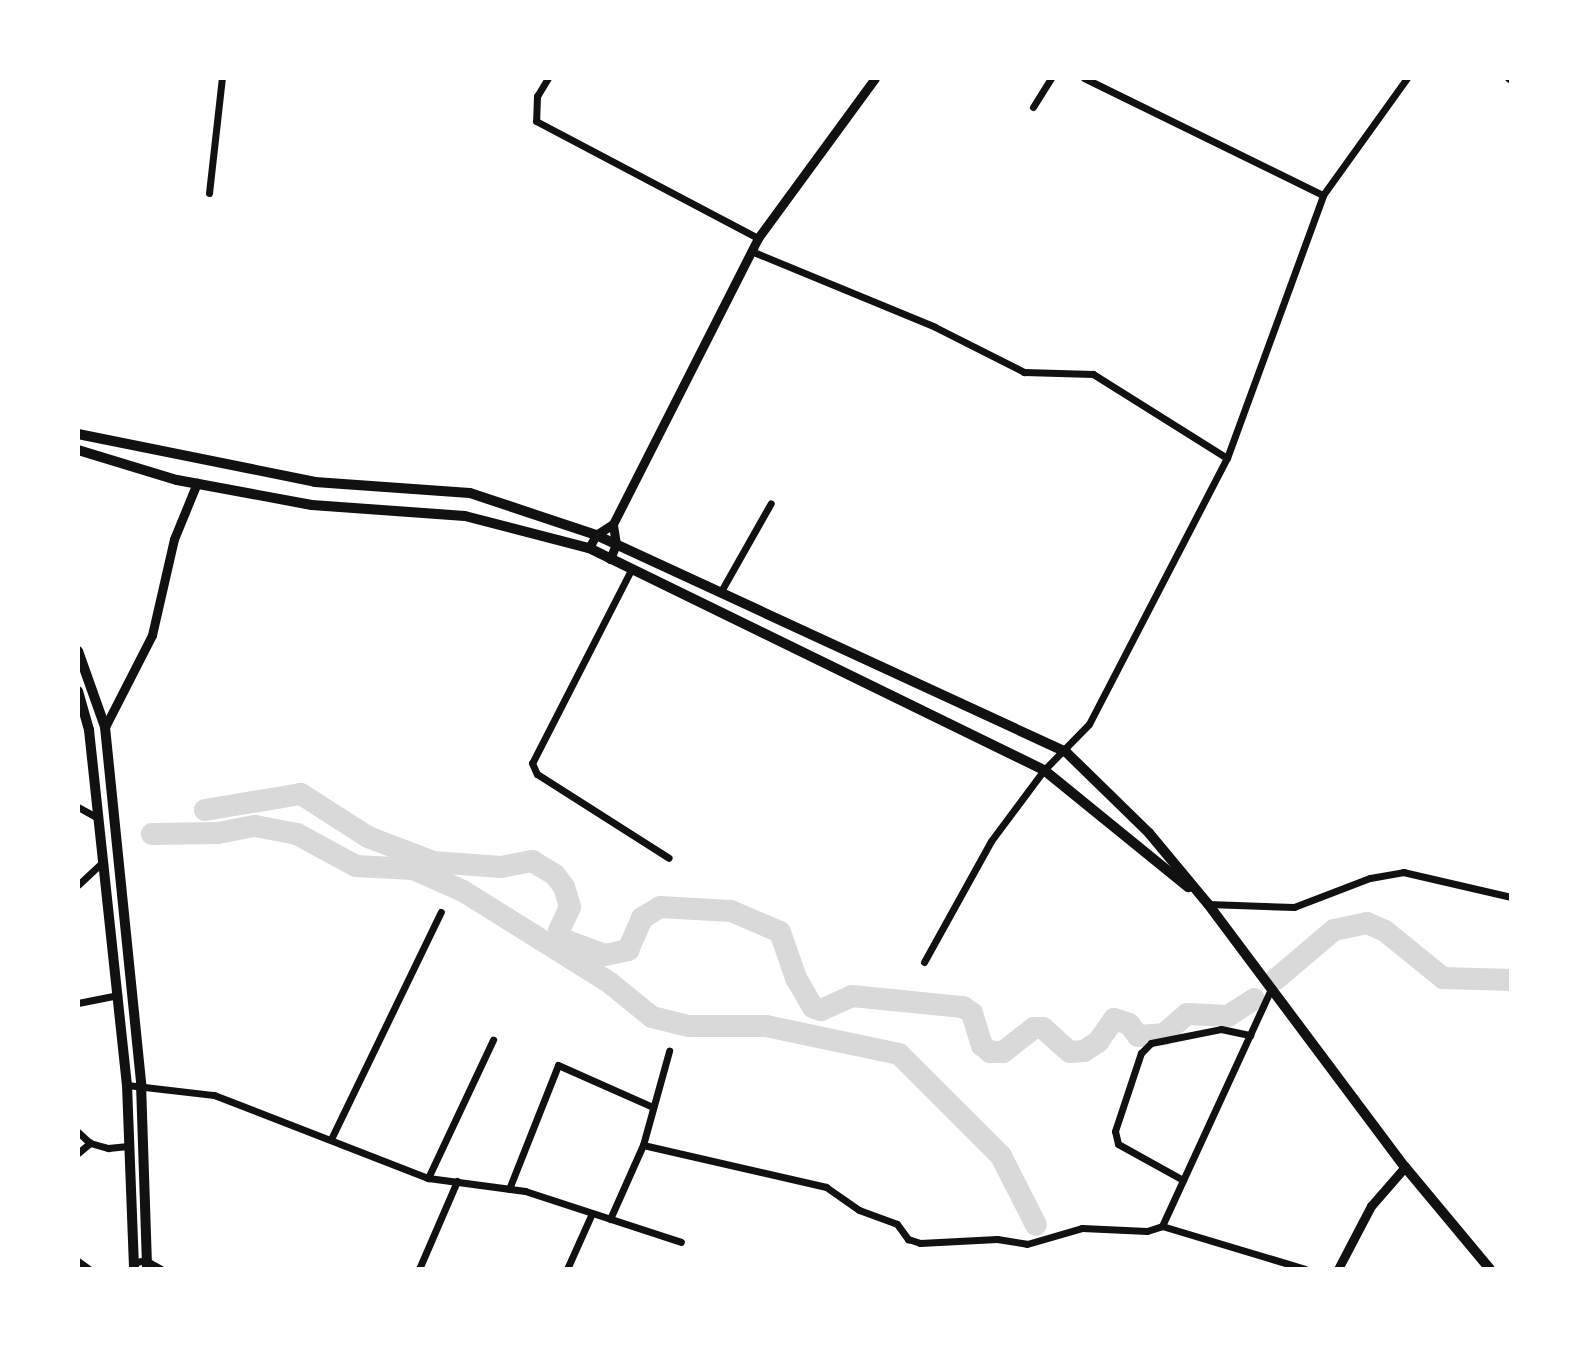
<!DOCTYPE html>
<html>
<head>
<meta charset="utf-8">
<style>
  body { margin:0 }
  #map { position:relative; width:1589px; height:1347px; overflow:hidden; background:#fff; font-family:"Exo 2",sans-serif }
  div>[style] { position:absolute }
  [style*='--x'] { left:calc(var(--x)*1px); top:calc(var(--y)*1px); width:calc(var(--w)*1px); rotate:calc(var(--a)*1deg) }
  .river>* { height:22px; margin:-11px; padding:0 11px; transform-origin:11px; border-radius:11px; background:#d9d9d9 }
  .minor>* { height:7px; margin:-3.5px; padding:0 3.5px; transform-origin:3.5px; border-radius:3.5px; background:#111 }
  .tertiary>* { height:9px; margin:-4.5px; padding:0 4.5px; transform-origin:4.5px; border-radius:4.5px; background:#111 }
  .secondary>* { height:10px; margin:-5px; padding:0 5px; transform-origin:5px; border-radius:5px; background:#111 }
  span { translate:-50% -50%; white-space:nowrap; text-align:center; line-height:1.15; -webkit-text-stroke:7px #fff; paint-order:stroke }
  .frame { position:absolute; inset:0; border:80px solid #fff; pointer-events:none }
</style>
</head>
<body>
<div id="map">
  <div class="river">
    <i style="--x:205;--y:810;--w:97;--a:-9.5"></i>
    <i style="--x:301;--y:794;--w:80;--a:32.7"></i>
    <i style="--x:368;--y:837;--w:70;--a:21"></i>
    <i style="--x:433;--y:862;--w:68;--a:4.2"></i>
    <i style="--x:501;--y:867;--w:32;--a:-11"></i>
    <i style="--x:532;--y:861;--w:27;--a:31"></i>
    <i style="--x:555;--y:875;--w:15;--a:53"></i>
    <i style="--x:564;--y:887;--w:21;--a:73"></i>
    <i style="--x:570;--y:907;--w:26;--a:115"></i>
    <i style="--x:559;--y:931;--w:9;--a:69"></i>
    <i style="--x:562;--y:939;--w:46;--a:20.4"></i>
    <i style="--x:605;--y:955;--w:24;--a:-12"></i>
    <i style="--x:628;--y:950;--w:35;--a:-66"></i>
    <i style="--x:642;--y:918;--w:21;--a:-31"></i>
    <i style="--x:660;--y:907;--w:71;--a:3.2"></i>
    <i style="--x:731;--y:911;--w:53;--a:23.2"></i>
    <i style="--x:780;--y:932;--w:49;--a:70.8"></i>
    <i style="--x:796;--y:978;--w:34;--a:60"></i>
    <i style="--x:813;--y:1007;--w:9;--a:21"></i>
    <i style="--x:821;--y:1010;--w:34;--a:-24"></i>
    <i style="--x:852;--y:996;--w:112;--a:5.7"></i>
    <i style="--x:963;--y:1007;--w:11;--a:34"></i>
    <i style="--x:972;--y:1013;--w:34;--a:73"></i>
    <i style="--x:982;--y:1045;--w:11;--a:41"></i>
    <i style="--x:990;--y:1052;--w:13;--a:0"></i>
    <i style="--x:1003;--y:1052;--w:39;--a:-38"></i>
    <i style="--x:1034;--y:1028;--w:9;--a:0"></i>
    <i style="--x:1043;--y:1028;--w:36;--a:42"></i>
    <i style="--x:1070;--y:1052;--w:14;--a:-4"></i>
    <i style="--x:1084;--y:1051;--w:17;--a:-33"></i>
    <i style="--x:1098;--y:1042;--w:28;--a:-55"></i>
    <i style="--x:1114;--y:1019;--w:16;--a:18"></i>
    <i style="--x:1129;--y:1024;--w:15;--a:53"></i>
    <i style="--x:1138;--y:1036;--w:26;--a:-4"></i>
    <i style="--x:1164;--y:1034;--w:30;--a:-41"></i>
    <i style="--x:1187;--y:1014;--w:41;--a:2.8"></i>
    <i style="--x:1228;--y:1016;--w:31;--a:-33"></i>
    <i style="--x:152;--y:834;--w:66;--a:-0.9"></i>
    <i style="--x:218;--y:833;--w:38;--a:-11"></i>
    <i style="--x:255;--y:826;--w:43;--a:10.8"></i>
    <i style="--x:297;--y:834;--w:67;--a:28.5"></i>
    <i style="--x:356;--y:866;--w:57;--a:3"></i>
    <i style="--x:413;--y:869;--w:55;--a:23.7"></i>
    <i style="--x:463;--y:891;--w:173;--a:32"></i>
    <i style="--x:610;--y:983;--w:54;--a:39"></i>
    <i style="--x:652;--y:1017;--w:38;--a:14"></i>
    <i style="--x:689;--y:1026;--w:77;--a:0"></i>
    <i style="--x:766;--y:1026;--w:136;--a:11.9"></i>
    <i style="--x:899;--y:1054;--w:144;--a:45"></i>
    <i style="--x:1001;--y:1156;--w:77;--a:63.1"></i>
    <i style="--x:1276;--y:979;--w:76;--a:-40.2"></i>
    <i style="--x:1334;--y:930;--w:34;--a:-12"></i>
    <i style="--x:1367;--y:923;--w:20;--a:24"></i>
    <i style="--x:1385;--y:931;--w:75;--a:39"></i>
    <i style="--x:1443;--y:978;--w:68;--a:1.7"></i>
  </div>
  <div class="minor">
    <i style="--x:548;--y:78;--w:21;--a:121"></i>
    <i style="--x:537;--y:96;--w:25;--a:92"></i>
    <i style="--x:536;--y:121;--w:251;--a:27.8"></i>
    <i style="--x:1084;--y:78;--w:266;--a:26.1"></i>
    <i style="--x:1508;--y:78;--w:4;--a:34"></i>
    <i style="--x:1033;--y:107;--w:34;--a:-58"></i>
    <i style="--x:209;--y:193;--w:116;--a:-83.6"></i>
    <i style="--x:751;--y:251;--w:199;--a:22.4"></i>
    <i style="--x:935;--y:327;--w:100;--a:26.8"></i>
    <i style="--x:1024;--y:372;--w:69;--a:1.7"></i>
    <i style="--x:1093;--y:374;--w:158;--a:32.1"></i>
    <i style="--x:632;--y:568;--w:219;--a:117.1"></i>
    <i style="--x:532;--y:763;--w:12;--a:66"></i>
    <i style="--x:537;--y:774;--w:156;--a:32.5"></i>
    <i style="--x:720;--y:593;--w:103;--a:-60.5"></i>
    <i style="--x:78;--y:807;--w:23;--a:29"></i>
    <i style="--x:78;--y:885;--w:34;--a:-43"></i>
    <i style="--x:1208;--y:904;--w:86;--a:2"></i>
    <i style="--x:1294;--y:907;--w:81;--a:-20.9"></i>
    <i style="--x:1370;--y:878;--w:34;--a:-10"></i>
    <i style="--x:1403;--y:872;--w:111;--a:13"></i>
    <i style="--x:924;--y:962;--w:138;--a:-61"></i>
    <i style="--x:991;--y:841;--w:89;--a:-53.3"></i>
    <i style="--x:1044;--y:770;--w:64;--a:-45.6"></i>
    <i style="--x:1089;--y:724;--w:300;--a:-62.6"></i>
    <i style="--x:1227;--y:458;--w:280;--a:-69.9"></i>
    <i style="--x:1323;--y:195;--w:144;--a:-54.3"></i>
    <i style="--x:78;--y:1003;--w:41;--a:-11.3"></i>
    <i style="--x:127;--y:1085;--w:88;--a:6.6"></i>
    <i style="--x:214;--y:1095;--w:230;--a:21.2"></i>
    <i style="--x:428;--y:1178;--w:98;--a:7.6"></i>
    <i style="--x:525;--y:1191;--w:164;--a:18.1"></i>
    <i style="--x:78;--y:1132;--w:16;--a:43"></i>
    <i style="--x:90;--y:1143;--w:19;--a:16"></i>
    <i style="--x:108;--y:1148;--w:20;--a:-6"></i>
    <i style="--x:332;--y:1137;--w:250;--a:-64.2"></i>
    <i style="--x:643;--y:1145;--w:188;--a:12.9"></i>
    <i style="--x:826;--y:1187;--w:40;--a:34.9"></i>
    <i style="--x:859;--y:1210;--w:40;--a:20.2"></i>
    <i style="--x:897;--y:1224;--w:19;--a:54"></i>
    <i style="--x:908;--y:1239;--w:13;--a:18"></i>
    <i style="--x:920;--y:1243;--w:77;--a:-3"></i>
    <i style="--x:997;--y:1239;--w:30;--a:9"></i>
    <i style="--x:1027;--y:1244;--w:57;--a:-16.2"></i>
    <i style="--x:1082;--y:1228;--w:65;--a:2.6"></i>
    <i style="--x:1147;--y:1231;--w:16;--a:-18"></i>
    <i style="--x:1162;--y:1226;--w:149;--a:16.7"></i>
    <i style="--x:78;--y:1153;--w:16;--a:-40"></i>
    <i style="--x:428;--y:1178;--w:153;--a:-64.8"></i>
    <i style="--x:1183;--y:1180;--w:74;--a:-151"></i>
    <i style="--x:1118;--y:1144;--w:13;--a:-103"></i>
    <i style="--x:1115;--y:1131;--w:82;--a:-71.6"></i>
    <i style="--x:1141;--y:1053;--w:14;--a:-45"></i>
    <i style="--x:1151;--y:1043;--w:71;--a:-11.3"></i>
    <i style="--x:1221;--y:1029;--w:30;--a:12"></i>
    <i style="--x:509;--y:1189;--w:133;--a:-68.4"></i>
    <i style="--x:558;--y:1065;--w:104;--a:23.9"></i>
    <i style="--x:610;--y:1219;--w:81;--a:-66"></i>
    <i style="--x:643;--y:1145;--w:98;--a:-74.5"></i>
    <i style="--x:1162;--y:1226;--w:261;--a:-65.3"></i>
    <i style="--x:78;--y:1261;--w:14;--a:36"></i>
    <i style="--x:133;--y:1263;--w:12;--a:-14"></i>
    <i style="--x:145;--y:1260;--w:18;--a:29"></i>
    <i style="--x:419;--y:1269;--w:96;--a:-66.6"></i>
    <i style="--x:567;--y:1269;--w:61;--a:-65.9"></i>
  </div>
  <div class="tertiary">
    <i style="--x:589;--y:548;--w:15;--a:-62"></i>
    <i style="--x:596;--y:535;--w:20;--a:-33"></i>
    <i style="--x:613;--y:524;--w:321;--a:-63.1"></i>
    <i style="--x:758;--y:238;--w:198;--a:-53.8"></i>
    <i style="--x:610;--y:559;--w:16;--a:-68"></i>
    <i style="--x:616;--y:544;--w:20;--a:-99"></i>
    <i style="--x:105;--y:727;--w:103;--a:-62.9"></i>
    <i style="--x:152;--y:635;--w:98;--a:-77.1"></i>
    <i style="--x:174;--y:539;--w:61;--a:-67.7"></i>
    <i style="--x:1338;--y:1269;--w:71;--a:-62.4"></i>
    <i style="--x:1371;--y:1206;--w:52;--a:-48.9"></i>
  </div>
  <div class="secondary">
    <i style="--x:78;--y:434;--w:242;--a:11.4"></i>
    <i style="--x:315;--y:482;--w:155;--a:4.1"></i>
    <i style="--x:470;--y:493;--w:133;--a:18.4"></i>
    <i style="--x:596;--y:535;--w:518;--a:24.78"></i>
    <i style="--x:1066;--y:752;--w:116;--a:44.3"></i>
    <i style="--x:1149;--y:833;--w:92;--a:50.3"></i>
    <i style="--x:1208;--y:904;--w:329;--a:53.2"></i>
    <i style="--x:1405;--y:1167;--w:133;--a:50.2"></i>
    <i style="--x:78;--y:450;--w:103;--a:16.9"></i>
    <i style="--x:177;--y:480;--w:137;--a:10.5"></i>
    <i style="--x:312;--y:505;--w:153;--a:4.1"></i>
    <i style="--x:465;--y:516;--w:128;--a:14.5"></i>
    <i style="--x:589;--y:548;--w:506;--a:26.01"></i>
    <i style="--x:1044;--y:770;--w:186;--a:39.1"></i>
    <i style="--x:78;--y:651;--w:81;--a:70.4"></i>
    <i style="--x:105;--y:727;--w:359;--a:84.2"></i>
    <i style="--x:141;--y:1084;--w:185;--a:88.1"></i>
    <i style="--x:78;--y:691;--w:41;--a:74.2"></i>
    <i style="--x:89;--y:730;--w:357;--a:83.9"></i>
    <i style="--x:127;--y:1085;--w:184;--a:87.8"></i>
  </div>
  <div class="frame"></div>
</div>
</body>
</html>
